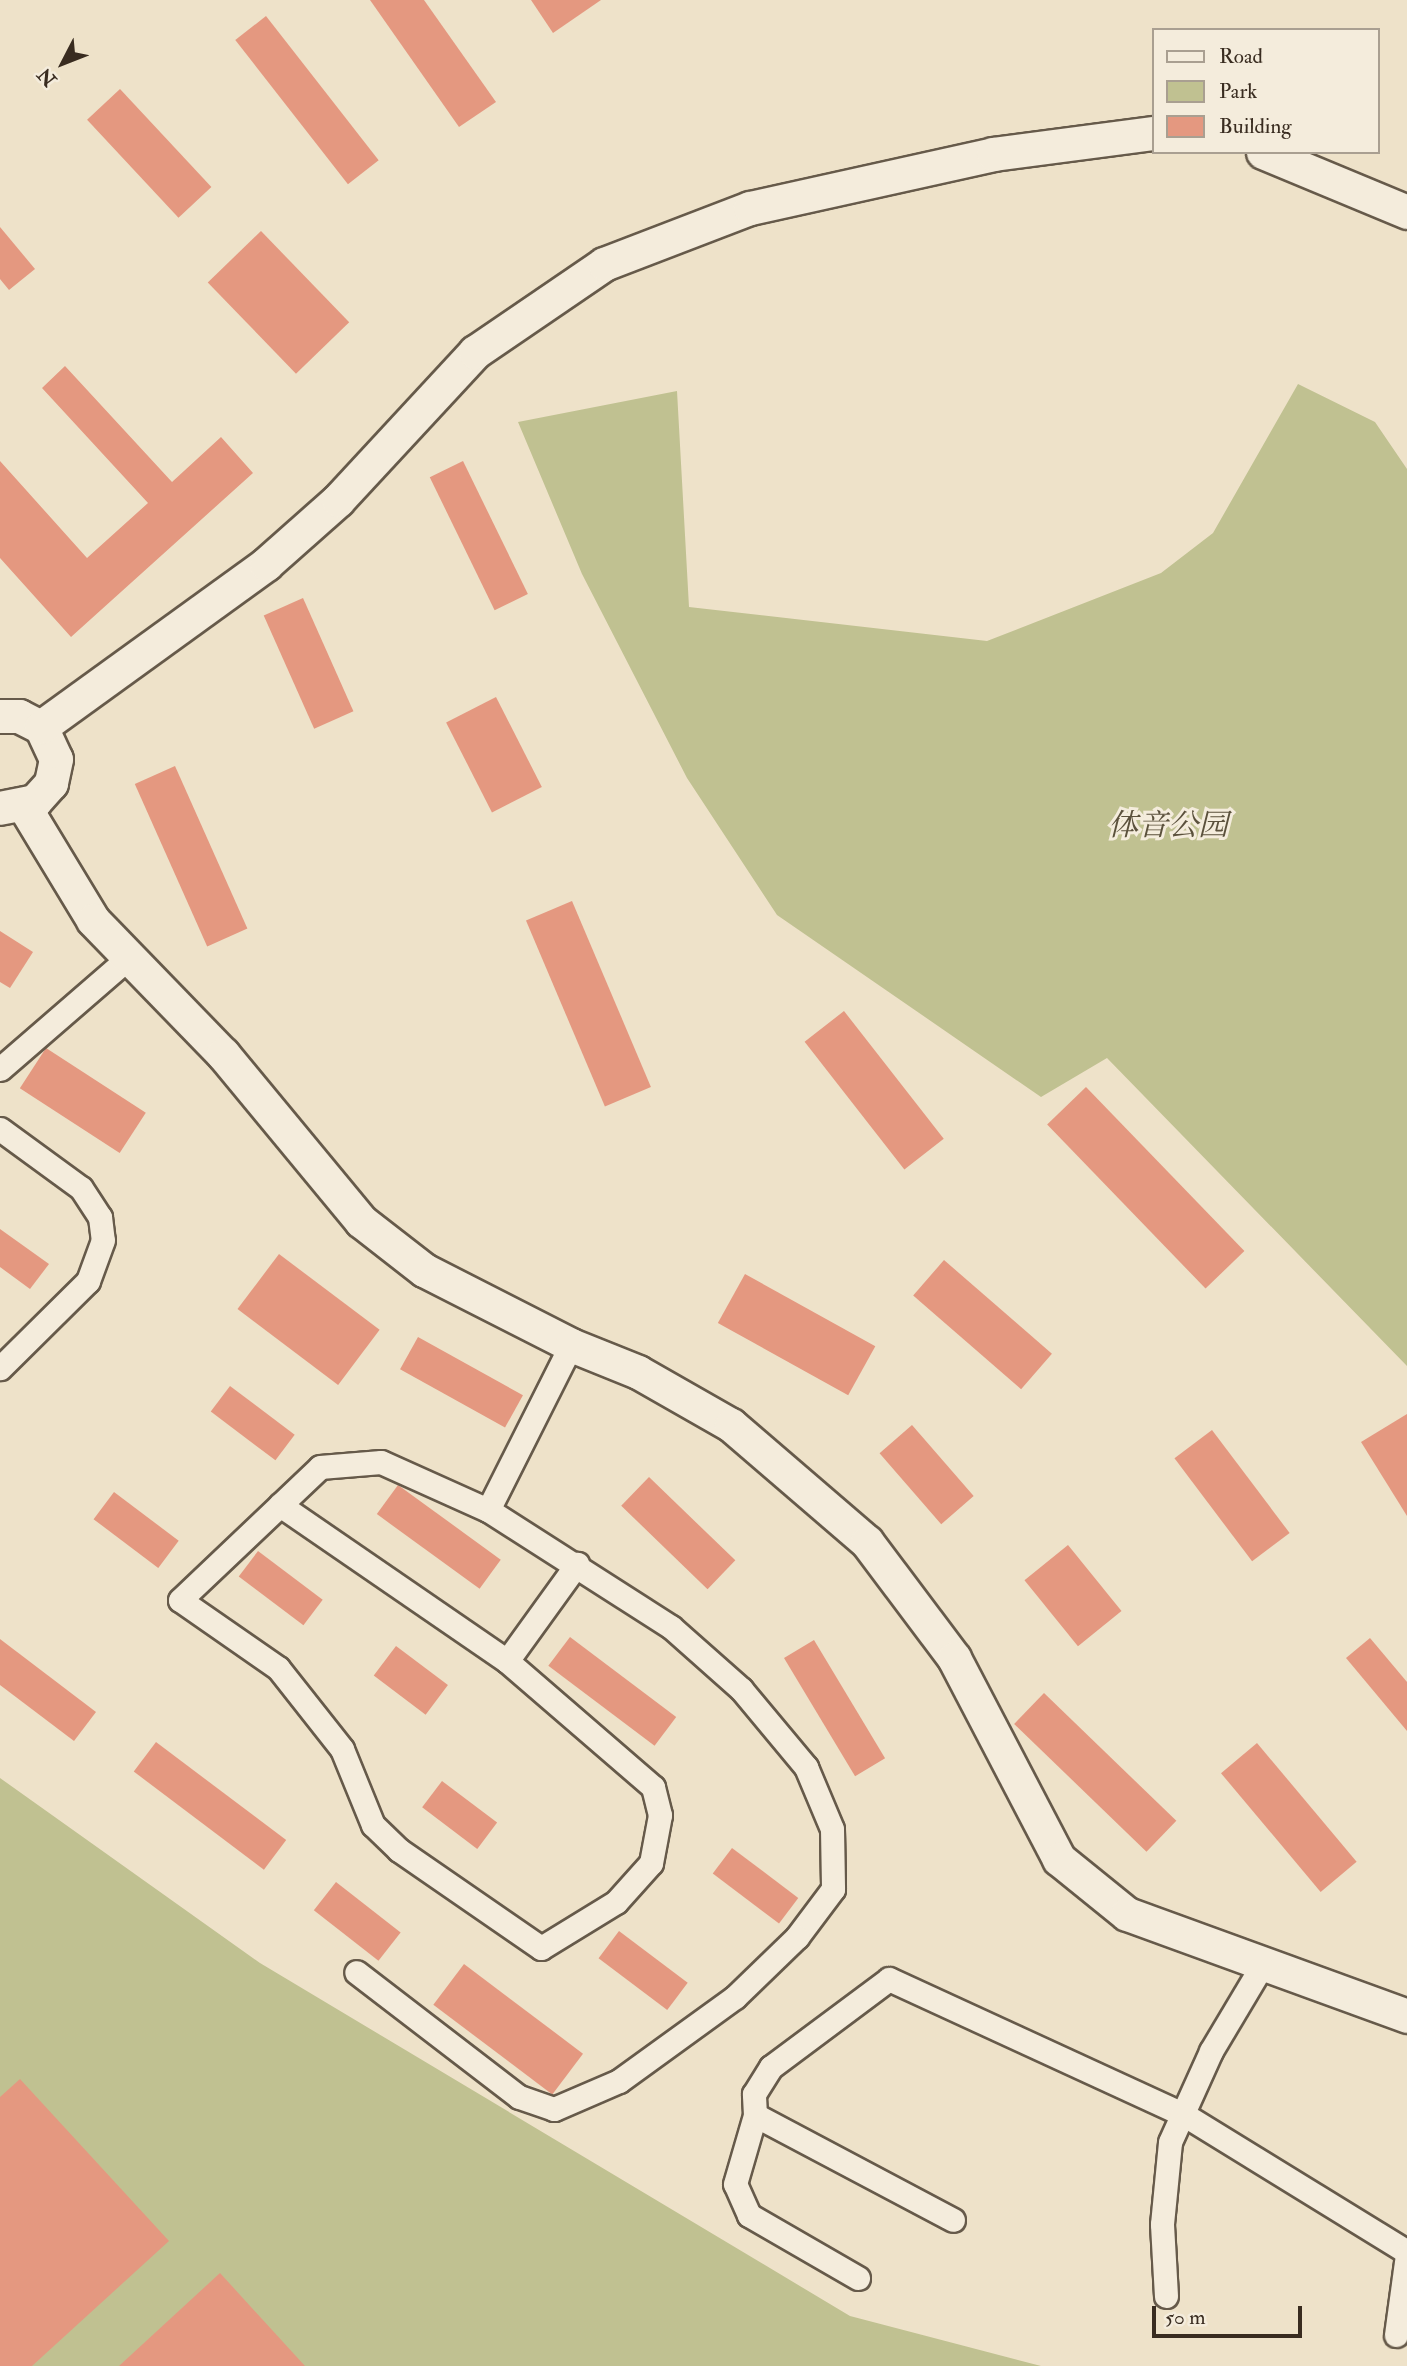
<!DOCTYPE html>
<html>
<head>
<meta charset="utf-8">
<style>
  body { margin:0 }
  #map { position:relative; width:1407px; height:2366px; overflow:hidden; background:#eee2c9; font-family:"IM FELL Double Pica","Noto Serif SC",serif }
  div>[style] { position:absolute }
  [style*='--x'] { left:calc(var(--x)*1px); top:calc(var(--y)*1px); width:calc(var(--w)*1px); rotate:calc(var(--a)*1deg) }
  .green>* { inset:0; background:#c0c191 }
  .building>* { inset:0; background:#e49880; transform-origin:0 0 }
  .roads { filter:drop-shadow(2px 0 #665a4a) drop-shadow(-2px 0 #665a4a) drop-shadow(0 2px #665a4a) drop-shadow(0 -2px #665a4a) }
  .street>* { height:23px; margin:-11.5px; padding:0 11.5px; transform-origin:11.5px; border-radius:11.5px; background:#f4ecdc }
  .secondary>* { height:33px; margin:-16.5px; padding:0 16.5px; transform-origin:16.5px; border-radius:16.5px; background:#f4ecdc }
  span { translate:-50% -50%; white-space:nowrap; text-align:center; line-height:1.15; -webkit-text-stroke:6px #f4ecdc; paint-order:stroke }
  .park-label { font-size:30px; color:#5b513c; font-style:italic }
  .legend { position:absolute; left:1152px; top:28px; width:228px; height:126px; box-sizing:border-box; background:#f4ecdc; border:2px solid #a99f91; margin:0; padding:9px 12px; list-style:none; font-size:21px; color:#392c20 }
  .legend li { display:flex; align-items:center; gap:14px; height:35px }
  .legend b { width:35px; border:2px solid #a99f91 }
  .north { position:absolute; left:28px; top:28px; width:70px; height:70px; -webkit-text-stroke:5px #f4ecdc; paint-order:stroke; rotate:228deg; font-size:19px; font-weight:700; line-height:28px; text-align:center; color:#392c20 }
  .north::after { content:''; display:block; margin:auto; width:24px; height:32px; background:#392c20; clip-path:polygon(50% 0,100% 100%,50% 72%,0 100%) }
  .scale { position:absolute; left:1152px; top:2306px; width:150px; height:32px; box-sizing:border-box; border:4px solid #392c20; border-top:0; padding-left:9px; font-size:21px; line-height:24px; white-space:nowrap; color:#392c20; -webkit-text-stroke:5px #f4ecdc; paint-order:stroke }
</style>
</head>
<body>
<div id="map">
  <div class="green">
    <i style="clip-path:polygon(1298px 384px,1375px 422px,1407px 469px,1407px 1366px,1107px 1058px,1041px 1097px,777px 915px,687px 778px,582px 574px,518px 422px,677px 391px,689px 607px,987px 641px,1161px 573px,1213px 533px)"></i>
    <i style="clip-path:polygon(0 1778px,260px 1963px,850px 2316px,1041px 2366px,0 2366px)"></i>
  </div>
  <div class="building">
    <i style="clip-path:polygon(370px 0,424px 0,496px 102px,459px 127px)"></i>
    <i style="clip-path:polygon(531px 0,601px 0,553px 33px)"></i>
    <i style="left:266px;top:16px;width:183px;height:39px;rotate:52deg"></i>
    <i style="left:120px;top:89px;width:134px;height:45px;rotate:47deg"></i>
    <i style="clip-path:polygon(0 227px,35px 269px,9px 290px,0 279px)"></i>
    <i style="left:261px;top:231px;width:127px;height:74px;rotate:46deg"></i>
    <i style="clip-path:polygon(65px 366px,172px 482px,221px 437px,253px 473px,71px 637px,0 558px,0 461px,87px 558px,148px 503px,42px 388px)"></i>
    <i style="left:463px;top:461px;width:148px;height:37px;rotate:64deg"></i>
    <i style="left:303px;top:598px;width:124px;height:43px;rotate:66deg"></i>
    <i style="left:496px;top:697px;width:101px;height:56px;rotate:63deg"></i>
    <i style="left:175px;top:766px;width:178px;height:44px;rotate:66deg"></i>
    <i style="left:572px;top:901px;width:202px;height:50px;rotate:67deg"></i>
    <i style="clip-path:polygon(0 931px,33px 952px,10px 988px,0 982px)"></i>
    <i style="left:844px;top:1011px;width:162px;height:50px;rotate:52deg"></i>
    <i style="left:46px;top:1048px;width:119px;height:48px;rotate:33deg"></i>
    <i style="left:1086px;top:1087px;width:228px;height:54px;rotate:46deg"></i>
    <i style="clip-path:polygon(0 1229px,49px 1264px,30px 1289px,0 1267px)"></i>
    <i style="left:279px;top:1254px;width:126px;height:69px;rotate:37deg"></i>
    <i style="left:944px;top:1260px;width:143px;height:47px;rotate:41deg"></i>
    <i style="left:745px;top:1274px;width:149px;height:56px;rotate:29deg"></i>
    <i style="left:418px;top:1337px;width:120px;height:37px;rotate:29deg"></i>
    <i style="left:230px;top:1386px;width:81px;height:32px;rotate:37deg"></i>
    <i style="clip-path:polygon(1407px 1414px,1407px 1516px,1361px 1442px)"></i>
    <i style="left:912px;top:1425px;width:94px;height:43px;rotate:49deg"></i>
    <i style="left:1212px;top:1430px;width:129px;height:47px;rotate:53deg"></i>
    <i style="left:649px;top:1477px;width:120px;height:40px;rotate:44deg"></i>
    <i style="left:398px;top:1485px;width:127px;height:36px;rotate:36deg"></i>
    <i style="left:114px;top:1492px;width:81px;height:34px;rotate:37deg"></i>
    <i style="left:1068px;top:1545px;width:85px;height:56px;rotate:51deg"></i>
    <i style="left:258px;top:1551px;width:81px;height:32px;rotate:37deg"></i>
    <i style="left:570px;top:1637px;width:133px;height:36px;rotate:37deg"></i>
    <i style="clip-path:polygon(1370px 1638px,1407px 1682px,1407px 1731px,1346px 1658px)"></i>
    <i style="clip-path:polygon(0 1639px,96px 1712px,74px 1741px,0 1685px)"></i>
    <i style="left:814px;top:1640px;width:138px;height:35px;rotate:59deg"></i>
    <i style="left:396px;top:1646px;width:65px;height:37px;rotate:37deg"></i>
    <i style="left:1044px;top:1693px;width:184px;height:43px;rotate:44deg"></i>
    <i style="left:156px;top:1742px;width:163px;height:37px;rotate:37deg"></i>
    <i style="left:1257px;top:1743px;width:155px;height:47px;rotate:50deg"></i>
    <i style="left:442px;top:1781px;width:69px;height:33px;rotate:37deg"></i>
    <i style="left:732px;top:1848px;width:83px;height:32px;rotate:37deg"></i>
    <i style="left:336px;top:1882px;width:82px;height:36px;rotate:38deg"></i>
    <i style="left:619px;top:1931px;width:86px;height:34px;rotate:37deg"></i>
    <i style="left:464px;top:1964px;width:149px;height:51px;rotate:37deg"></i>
    <i style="clip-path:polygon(20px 2079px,169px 2241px,32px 2366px,0 2366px,0 2097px)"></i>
    <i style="clip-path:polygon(220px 2273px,305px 2366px,119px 2366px)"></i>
  </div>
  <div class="roads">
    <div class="street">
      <i style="--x:0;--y:1069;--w:168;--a:-40.9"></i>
      <i style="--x:0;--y:1129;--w:100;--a:36.1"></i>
      <i style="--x:81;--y:1188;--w:35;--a:57"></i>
      <i style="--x:100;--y:1217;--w:23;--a:83"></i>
      <i style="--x:103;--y:1240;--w:44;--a:110.1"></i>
      <i style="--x:88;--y:1281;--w:124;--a:135.3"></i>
      <i style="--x:280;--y:1505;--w:275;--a:34.5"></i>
      <i style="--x:507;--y:1661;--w:193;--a:40.8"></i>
      <i style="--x:653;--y:1787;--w:29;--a:76"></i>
      <i style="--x:660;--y:1815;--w:49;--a:100.6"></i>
      <i style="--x:651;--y:1863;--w:52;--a:131.9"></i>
      <i style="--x:616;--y:1902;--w:88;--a:148.5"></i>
      <i style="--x:541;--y:1948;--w:173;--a:-145.4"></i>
      <i style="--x:399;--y:1850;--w:36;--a:-136"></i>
      <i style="--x:373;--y:1825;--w:82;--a:-112.2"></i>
      <i style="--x:342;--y:1749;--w:103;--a:-128.3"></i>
      <i style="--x:278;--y:1668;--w:119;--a:-145.2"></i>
      <i style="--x:180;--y:1600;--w:193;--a:-43.5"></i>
      <i style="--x:320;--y:1467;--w:61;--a:-4.7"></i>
      <i style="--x:381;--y:1462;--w:117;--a:24.2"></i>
      <i style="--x:488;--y:1510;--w:217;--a:32.6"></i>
      <i style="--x:671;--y:1627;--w:94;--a:41.5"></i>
      <i style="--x:741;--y:1689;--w:102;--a:50.2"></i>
      <i style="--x:806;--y:1767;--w:67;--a:67.2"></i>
      <i style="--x:832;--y:1829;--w:60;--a:89"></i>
      <i style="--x:833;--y:1889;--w:60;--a:126.9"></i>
      <i style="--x:797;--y:1937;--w:86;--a:135.9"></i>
      <i style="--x:735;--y:1997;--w:143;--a:144.1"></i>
      <i style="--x:619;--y:2081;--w:71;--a:156.7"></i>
      <i style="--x:554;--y:2109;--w:37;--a:-161"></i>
      <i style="--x:519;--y:2097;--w:205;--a:-142.5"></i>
      <i style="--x:488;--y:1510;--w:185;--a:-63.3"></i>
      <i style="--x:507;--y:1661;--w:120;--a:-54.2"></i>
      <i style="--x:755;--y:2115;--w:224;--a:27.9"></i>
      <i style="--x:858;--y:2278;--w:126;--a:-150"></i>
      <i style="--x:749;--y:2215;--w:34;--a:-114"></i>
      <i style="--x:735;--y:2184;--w:72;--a:-73.8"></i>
      <i style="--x:755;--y:2115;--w:21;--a:-93"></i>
      <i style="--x:754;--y:2094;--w:32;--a:-58"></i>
      <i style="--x:771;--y:2067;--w:147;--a:-36.7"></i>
      <i style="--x:889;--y:1979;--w:324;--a:24.7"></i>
      <i style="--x:1183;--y:2114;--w:263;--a:31.6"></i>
      <i style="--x:1166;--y:2296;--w:72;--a:-93.2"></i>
      <i style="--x:1162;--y:2224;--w:82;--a:-84.4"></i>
      <i style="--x:1170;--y:2142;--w:100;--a:-65.7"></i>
      <i style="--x:1211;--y:2051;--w:104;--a:-59.2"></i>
      <i style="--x:1396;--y:2335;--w:81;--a:-82.2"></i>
    </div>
    <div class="secondary">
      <i style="--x:1263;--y:152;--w:156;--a:22.6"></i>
      <i style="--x:0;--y:716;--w:19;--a:0"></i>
      <i style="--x:19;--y:716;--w:25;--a:27"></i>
      <i style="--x:41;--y:727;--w:35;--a:65"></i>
      <i style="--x:56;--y:759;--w:25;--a:102"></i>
      <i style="--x:51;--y:783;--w:24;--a:132"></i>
      <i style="--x:35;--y:801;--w:36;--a:169"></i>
      <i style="--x:41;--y:727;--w:278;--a:-35.9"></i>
      <i style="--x:266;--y:564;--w:96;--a:-41.6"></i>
      <i style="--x:338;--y:500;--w:202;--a:-47.2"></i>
      <i style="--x:475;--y:352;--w:156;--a:-34.3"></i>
      <i style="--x:604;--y:264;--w:156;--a:-21"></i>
      <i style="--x:750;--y:208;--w:249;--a:-12.5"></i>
      <i style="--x:993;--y:154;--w:161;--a:-7.5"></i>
      <i style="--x:24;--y:806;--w:133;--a:58.8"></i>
      <i style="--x:93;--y:920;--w:187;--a:45.9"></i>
      <i style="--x:223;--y:1054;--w:217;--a:50.4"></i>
      <i style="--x:361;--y:1221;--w:80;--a:37.9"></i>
      <i style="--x:424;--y:1270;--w:165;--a:27"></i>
      <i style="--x:571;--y:1345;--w:72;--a:21.9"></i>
      <i style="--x:638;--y:1372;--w:107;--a:29.7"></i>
      <i style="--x:731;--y:1425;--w:179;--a:40.7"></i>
      <i style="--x:867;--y:1542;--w:145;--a:53.1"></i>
      <i style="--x:954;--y:1658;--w:227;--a:62.4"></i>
      <i style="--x:1059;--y:1859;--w:87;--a:39"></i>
      <i style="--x:1127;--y:1914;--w:298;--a:20"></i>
    </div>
  </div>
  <div class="park-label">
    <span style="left:1168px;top:826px">体音公园</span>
  </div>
  <ul class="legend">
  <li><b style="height:9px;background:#f4ecdc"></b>Road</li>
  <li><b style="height:19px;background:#c0c191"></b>Park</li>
  <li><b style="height:19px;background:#e49880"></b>Building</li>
  </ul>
  <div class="north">N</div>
  <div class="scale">50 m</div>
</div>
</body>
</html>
